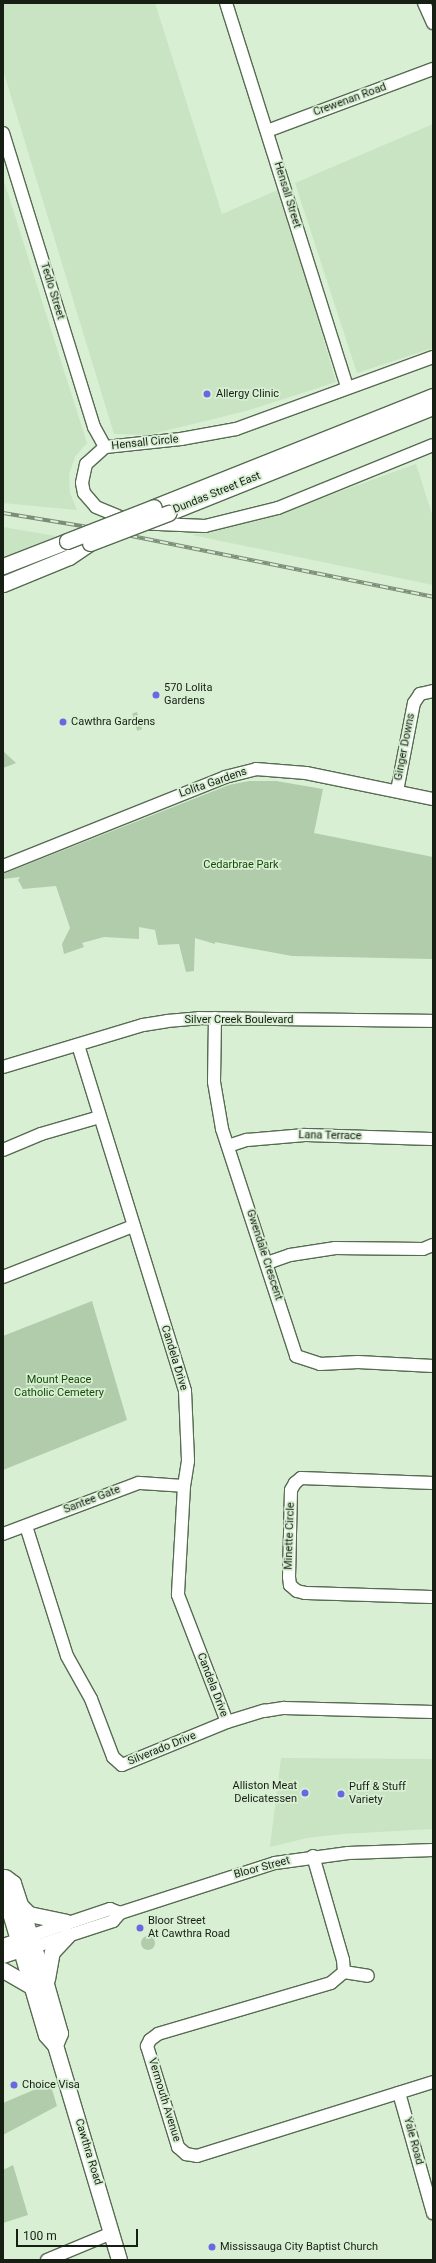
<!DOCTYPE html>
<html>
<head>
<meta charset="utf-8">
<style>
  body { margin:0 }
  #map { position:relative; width:436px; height:2263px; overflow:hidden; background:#d8efd3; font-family:Roboto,sans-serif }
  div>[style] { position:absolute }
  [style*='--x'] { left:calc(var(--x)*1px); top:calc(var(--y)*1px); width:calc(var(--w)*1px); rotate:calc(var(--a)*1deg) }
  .built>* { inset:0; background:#c8e4c2 }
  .green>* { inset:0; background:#b0ccaa; transform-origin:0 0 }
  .round { border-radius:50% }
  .roads { filter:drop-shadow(1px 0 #576b52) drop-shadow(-1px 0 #576b52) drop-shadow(0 1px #576b52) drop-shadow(0 -1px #576b52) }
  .minor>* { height:12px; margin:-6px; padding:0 6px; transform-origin:6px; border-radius:6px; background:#fff }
  .major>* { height:15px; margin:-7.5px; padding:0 7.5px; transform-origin:7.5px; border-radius:7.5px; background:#fff }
  .rail>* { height:4px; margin-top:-2px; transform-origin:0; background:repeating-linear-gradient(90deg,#d8efd3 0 8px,#7c8c79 0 16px); box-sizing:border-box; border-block:1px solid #7c8c79 }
  .bridges { filter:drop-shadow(1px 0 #576b52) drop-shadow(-1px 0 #576b52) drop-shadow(0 1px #576b52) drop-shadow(0 -1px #576b52) }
  .major-bridge>* { height:15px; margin:-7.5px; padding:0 7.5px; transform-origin:7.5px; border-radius:7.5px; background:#fff }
  .dots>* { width:11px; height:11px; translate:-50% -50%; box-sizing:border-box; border:2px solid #d8efd3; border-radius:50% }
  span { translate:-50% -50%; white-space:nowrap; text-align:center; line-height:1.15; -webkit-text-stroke:3.5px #d8efd3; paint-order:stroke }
  .street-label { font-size:11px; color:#171f15 }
  .poi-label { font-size:11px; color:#171f15 }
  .left { translate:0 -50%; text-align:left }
  .right { translate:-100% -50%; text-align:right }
  .park-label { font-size:11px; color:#144c05 }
  .frame { position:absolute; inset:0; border:4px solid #171f15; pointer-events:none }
  .scale { position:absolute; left:16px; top:2229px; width:122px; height:18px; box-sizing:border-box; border:2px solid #171f15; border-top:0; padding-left:5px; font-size:12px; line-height:14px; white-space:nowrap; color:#171f15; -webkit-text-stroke:3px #d8efd3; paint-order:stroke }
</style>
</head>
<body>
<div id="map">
  <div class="built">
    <i style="clip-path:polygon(3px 3px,155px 3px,222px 214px,280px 189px,336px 382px,246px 411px,148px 435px,114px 434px,3px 70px)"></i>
    <i style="clip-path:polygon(433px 124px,433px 348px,357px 373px,295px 183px)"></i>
    <i style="clip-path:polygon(3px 178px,87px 443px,75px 457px,69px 474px,70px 493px,77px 510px,3px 503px)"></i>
    <i style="clip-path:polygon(416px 464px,433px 517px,433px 585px,192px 535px,261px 520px)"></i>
    <i style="clip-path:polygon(3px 527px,56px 536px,3px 558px)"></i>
    <i style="clip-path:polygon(281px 1758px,433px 1759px,433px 1829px,343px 1834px,307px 1838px,270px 1847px)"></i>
  </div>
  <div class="green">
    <i style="left:137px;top:712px;width:18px;height:5px;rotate:74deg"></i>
    <i style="clip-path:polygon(3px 751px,16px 763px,3px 768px)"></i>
    <i style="clip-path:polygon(249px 781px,276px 781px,323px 789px,314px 833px,433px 857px,433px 959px,292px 956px,215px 942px,215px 944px,195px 938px,194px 971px,186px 972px,179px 944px,158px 945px,155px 930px,139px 927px,139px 939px,104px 937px,82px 943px,84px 947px,64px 954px,62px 944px,70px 928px,56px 886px,23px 889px,18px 880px,20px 877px,3px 879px,3px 874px,229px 785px)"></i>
    <i style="clip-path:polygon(92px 1301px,127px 1420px,3px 1470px,3px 1336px)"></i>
    <i class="round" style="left:141px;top:1936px;width:14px;height:14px"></i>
    <i style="clip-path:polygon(50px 2083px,57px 2106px,3px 2135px,3px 2103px)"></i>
    <i style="clip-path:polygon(13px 2165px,28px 2215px,3px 2223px,3px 2170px)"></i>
  </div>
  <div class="roads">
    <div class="minor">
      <i style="--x:226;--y:3;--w:403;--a:72.5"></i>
      <i style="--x:424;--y:3;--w:22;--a:66"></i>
      <i style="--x:267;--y:131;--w:177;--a:-20.5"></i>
      <i style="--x:3;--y:133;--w:308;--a:72.8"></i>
      <i style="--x:94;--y:427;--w:23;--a:61"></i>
      <i style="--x:433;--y:357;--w:210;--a:159.9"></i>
      <i style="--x:236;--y:429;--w:56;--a:169.7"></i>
      <i style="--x:181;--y:439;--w:76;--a:174"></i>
      <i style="--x:105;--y:447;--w:25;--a:138"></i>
      <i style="--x:86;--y:464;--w:19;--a:102"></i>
      <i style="--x:82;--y:483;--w:10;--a:79"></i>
      <i style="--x:84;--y:493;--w:18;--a:49"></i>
      <i style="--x:96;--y:507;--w:42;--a:22.3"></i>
      <i style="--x:135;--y:523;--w:70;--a:2.5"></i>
      <i style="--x:205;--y:526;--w:75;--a:-13.9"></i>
      <i style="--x:278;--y:508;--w:167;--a:-22.1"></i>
      <i style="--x:397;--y:791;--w:90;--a:-79.1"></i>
      <i style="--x:414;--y:703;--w:11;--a:-56"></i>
      <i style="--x:420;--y:694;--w:13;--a:-13"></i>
      <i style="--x:3;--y:866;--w:239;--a:-21.8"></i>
      <i style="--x:225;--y:777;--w:32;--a:-14"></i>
      <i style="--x:256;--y:769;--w:50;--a:4.6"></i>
      <i style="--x:306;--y:773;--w:130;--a:11.6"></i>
      <i style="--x:215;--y:1018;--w:64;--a:90.9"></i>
      <i style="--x:214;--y:1082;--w:48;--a:80.3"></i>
      <i style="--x:222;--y:1129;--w:239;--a:71.9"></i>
      <i style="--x:296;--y:1356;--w:25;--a:18"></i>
      <i style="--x:320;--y:1364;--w:38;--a:-3"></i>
      <i style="--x:358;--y:1362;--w:75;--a:3.1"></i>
      <i style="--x:78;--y:1045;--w:362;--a:72.8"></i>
      <i style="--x:185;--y:1391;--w:70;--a:87.5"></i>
      <i style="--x:188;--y:1461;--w:25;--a:99"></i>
      <i style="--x:184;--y:1486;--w:109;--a:93.2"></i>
      <i style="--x:178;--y:1595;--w:136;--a:68.9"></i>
      <i style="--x:3;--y:1067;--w:146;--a:-16.7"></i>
      <i style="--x:143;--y:1025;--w:24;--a:-9"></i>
      <i style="--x:167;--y:1021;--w:32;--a:-5"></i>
      <i style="--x:199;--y:1018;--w:234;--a:0.7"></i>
      <i style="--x:228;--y:1146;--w:20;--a:-18"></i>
      <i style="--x:247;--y:1140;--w:58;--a:-4.9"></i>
      <i style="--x:305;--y:1135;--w:128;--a:1.8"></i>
      <i style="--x:3;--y:1150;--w:41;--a:-22.8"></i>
      <i style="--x:41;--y:1134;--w:61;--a:-16.1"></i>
      <i style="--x:267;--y:1263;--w:24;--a:-19"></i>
      <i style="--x:290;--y:1255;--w:46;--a:-8.8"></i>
      <i style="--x:335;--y:1248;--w:88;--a:0.7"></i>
      <i style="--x:423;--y:1249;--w:11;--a:-22"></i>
      <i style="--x:3;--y:1277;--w:140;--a:-21.4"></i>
      <i style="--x:433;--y:1483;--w:132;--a:-177.8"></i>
      <i style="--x:301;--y:1478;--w:8;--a:140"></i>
      <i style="--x:295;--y:1483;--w:8;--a:120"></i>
      <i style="--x:291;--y:1490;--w:87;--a:91.3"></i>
      <i style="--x:289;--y:1577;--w:8;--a:83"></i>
      <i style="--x:290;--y:1585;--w:9;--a:41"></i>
      <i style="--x:297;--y:1591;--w:8;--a:14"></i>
      <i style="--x:305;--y:1593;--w:128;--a:1.8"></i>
      <i style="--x:26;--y:1526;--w:136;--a:72.5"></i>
      <i style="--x:67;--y:1656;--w:49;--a:60.8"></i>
      <i style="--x:91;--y:1699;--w:62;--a:69.2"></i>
      <i style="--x:113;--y:1757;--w:12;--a:42"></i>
      <i style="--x:122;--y:1765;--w:113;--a:-22.3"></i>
      <i style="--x:227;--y:1722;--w:39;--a:-17"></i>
      <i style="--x:264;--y:1711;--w:20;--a:-9"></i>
      <i style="--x:284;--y:1708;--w:149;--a:1.5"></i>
      <i style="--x:3;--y:1534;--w:145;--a:-20.6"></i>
      <i style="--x:139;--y:1483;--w:45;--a:3.8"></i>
      <i style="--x:313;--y:1856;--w:108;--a:73.9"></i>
      <i style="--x:343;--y:1960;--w:12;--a:85"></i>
      <i style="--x:344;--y:1972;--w:17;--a:140"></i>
      <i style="--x:331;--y:1983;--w:180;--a:163.6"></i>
      <i style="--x:158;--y:2034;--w:10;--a:143"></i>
      <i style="--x:150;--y:2040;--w:7;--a:117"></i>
      <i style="--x:147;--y:2046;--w:106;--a:72.9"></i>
      <i style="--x:178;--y:2147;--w:11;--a:41"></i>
      <i style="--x:186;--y:2154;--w:11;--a:10"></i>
      <i style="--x:197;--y:2156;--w:247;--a:-17.4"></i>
      <i style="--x:3;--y:1945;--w:113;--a:-18.6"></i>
      <i style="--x:110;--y:1909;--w:11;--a:22"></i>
      <i style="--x:3;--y:1957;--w:116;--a:-18.1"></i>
      <i style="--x:113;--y:1921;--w:11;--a:-49"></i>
      <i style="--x:120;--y:1913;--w:163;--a:-17.9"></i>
      <i style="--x:275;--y:1863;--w:74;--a:-7.8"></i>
      <i style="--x:348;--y:1853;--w:85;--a:-2"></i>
      <i style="--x:344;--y:1972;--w:24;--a:9"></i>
      <i style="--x:399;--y:2093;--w:125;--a:74.2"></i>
      <i style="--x:47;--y:2260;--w:70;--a:-22.6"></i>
    </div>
    <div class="major">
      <i style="--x:154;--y:507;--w:300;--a:-21.7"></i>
      <i style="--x:168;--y:513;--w:285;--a:-21.8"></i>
      <i style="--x:3;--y:566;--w:69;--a:-21.3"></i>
      <i style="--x:3;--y:584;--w:71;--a:-22.2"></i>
      <i style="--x:69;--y:557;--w:25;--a:-34"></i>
      <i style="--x:5;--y:1877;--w:10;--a:37"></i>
      <i style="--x:13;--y:1883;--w:106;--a:71.9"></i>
      <i style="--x:46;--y:1984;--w:51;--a:74.1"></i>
      <i style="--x:60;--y:2033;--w:13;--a:113"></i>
      <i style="--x:3;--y:1889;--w:152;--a:73.6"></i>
      <i style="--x:46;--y:2035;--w:13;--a:48"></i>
      <i style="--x:55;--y:2045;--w:224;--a:73.4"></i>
      <i style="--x:20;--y:1905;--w:13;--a:45"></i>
      <i style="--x:29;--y:1914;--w:38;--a:12"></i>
      <i style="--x:3;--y:1970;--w:32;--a:30"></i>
      <i style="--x:47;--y:1979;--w:27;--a:-80"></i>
      <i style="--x:52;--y:1952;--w:23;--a:-47"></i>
    </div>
  </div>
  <div class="rail">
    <i style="--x:3;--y:513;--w:80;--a:9.3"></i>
    <i style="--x:82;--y:526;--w:358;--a:11.4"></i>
  </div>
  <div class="bridges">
    <div class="major-bridge">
      <i style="--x:67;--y:541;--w:93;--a:-21.3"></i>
      <i style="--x:90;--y:543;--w:84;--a:-21"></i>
    </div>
  </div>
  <div class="dots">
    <i style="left:207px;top:394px;background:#6669e2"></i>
    <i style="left:156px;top:695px;background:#6669e2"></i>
    <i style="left:63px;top:722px;background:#6669e2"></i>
    <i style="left:305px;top:1793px;background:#6669e2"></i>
    <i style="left:341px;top:1794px;background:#6669e2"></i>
    <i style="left:140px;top:1928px;background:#6669e2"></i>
    <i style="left:14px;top:2085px;background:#6669e2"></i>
    <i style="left:212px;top:2247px;background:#6669e2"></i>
  </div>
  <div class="street-label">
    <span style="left:350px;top:100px;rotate:-20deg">Crewenan Road</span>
    <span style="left:287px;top:195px;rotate:73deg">Hensall Street</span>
    <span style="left:52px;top:291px;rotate:73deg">Tedlo Street</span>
    <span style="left:145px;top:443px;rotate:-6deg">Hensall Circle</span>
    <span style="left:217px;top:493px;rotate:-22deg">Dundas Street East</span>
    <span style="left:405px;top:747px;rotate:-79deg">Ginger Downs</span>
    <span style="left:213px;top:783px;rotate:-19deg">Lolita Gardens</span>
    <span style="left:239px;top:1020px">Silver Creek Boulevard</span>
    <span style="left:330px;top:1136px;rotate:1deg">Lana Terrace</span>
    <span style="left:264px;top:1255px;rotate:72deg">Gwendale Crescent</span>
    <span style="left:174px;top:1358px;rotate:73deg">Candela Drive</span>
    <span style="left:92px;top:1500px;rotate:-21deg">Santee Gate</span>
    <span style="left:290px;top:1536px;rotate:-88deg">Minette Circle</span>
    <span style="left:212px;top:1685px;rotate:69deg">Candela Drive</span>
    <span style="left:162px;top:1749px;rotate:-22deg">Silverado Drive</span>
    <span style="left:262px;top:1868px;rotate:-15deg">Bloor Street</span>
    <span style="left:164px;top:2100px;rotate:73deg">Vermouth Avenue</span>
    <span style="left:413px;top:2141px;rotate:75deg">Yale Road</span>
    <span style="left:88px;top:2152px;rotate:73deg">Cawthra Road</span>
  </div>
  <div class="poi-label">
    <span class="left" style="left:216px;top:394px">Allergy Clinic</span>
    <span class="left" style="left:164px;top:695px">570 Lolita<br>Gardens</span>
    <span class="left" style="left:71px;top:722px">Cawthra Gardens</span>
    <span class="right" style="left:297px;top:1793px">Alliston Meat<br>Delicatessen</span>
    <span class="left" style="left:349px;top:1794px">Puff &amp; Stuff<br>Variety</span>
    <span class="left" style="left:148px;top:1928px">Bloor Street<br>At Cawthra Road</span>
    <span class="left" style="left:22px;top:2085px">Choice Visa</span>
    <span class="left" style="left:220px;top:2247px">Mississauga City Baptist Church</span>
  </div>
  <div class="park-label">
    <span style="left:241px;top:865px">Cedarbrae Park</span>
    <span style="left:59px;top:1387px">Mount Peace<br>Catholic Cemetery</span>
  </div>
  <div class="frame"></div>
  <div class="scale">100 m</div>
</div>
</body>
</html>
